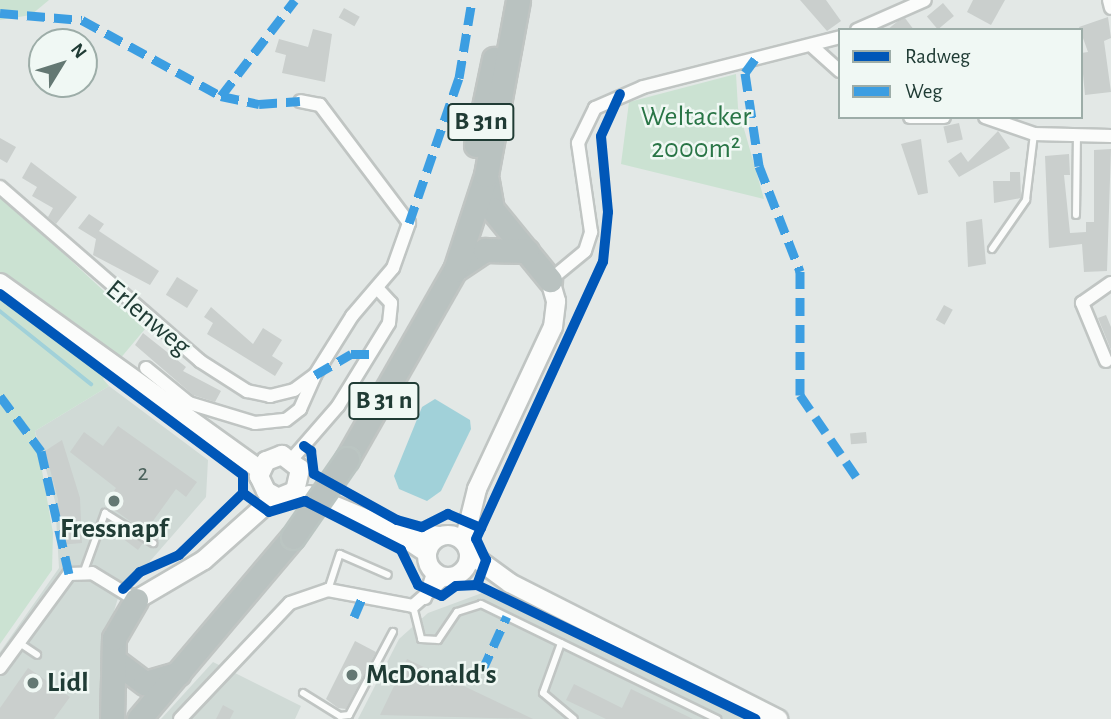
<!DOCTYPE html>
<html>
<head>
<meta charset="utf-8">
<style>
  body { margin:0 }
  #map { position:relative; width:1111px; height:719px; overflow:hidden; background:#e3e8e6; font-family:"Alegreya Sans",sans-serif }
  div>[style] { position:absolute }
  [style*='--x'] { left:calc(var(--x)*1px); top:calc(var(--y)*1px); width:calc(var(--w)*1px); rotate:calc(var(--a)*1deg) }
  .built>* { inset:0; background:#d0dad6 }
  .green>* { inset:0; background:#cbe2d2 }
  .water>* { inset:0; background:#a1d1d9 }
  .stream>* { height:3.5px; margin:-1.75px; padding:0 1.75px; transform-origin:1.75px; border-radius:1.75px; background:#a1d1d9 }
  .building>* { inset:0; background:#cacfcd; transform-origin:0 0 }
  .roads { filter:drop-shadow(2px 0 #c0c5c3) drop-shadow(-2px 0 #c0c5c3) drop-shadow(0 2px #c0c5c3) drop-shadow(0 -2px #c0c5c3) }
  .lane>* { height:6px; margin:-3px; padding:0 3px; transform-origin:3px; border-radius:3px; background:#fbfcfb }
  .street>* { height:12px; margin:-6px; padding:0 6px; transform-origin:6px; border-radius:6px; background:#fbfcfb }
  .secondary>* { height:18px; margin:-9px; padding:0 9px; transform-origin:9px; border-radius:9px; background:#fbfcfb }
  .secondary>.ring { margin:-9px; padding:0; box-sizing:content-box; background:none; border:18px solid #fbfcfb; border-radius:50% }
  .highway>* { height:23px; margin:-11.5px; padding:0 11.5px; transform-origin:11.5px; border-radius:11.5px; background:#b9c2c0 }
  .bridges { filter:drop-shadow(2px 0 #bbc5c2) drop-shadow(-2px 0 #bbc5c2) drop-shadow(0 2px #bbc5c2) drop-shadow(0 -2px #bbc5c2) }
  .highway-bridge>* { height:23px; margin:-11.5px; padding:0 11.5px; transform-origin:11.5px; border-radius:11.5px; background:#b9c2c0 }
  .quiet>* { height:9px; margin-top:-4.5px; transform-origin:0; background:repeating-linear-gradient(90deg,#3c9ee2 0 18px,transparent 0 27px) }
  .cycleway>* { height:10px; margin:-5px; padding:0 5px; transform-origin:5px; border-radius:5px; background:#0057b8 }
  .dots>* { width:19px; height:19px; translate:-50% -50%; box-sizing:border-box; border:4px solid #f0f8f4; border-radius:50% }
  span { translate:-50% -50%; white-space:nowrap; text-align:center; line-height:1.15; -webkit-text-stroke:5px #f0f8f4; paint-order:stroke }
  .number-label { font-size:24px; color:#4b625c }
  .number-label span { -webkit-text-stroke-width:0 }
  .shield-label span { padding:2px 5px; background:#f0f8f4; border:2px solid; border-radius:5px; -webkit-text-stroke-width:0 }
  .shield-label { font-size:26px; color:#203c35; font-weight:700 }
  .park-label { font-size:28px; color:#297546 }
  .street-label { font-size:28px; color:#203c35 }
  .poi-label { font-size:28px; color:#203c35; font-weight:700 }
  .left { translate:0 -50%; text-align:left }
  .legend { position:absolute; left:838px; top:28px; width:245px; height:91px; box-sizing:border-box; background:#f0f8f4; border:2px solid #9dada8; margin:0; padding:9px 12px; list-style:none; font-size:21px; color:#203c35 }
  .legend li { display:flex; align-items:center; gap:14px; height:35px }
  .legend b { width:35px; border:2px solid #9dada8 }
  .north { position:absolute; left:28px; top:28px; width:70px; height:70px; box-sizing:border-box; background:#f0f8f4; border:2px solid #9dada8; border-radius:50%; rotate:52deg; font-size:19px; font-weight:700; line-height:28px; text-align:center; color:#203c35 }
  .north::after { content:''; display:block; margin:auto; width:24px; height:32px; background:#647873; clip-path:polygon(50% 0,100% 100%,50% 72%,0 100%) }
</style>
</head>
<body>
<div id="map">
  <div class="built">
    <i style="clip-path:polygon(109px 386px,208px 460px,206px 497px,118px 598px,101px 654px,104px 719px,0 719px,0 652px,59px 568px,55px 501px,35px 431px)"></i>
    <i style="clip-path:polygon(482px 593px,720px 706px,746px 719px,358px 719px,399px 639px,428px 613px)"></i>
    <i style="clip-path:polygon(213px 662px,301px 706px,295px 719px,161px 719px)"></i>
  </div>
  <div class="green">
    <i style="clip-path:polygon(0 0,49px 0,31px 15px,0 20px)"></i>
    <i style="clip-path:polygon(736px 74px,738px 108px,764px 199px,621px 164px,629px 102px)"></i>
    <i style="clip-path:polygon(0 195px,145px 329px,103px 379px,109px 386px,35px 431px,53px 533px,52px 570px,0 644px)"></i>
  </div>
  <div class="water">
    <i style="clip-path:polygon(435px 399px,470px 420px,471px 429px,441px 491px,427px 501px,399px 489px,394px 476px,422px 407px)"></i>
  </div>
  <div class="stream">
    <i style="--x:0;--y:311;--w:117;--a:38.7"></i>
  </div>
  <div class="building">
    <i style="clip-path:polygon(800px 0,826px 0,841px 21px,827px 31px)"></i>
    <i style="clip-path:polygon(973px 0,1005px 0,991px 25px,967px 12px)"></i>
    <i style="left:943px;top:3px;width:17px;height:21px;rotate:50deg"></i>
    <i style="left:344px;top:8px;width:18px;height:11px;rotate:29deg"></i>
    <i style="clip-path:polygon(1108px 17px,1111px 38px,1104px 41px,1111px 92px,1085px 95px,1081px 53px,1088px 52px,1079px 27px)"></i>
    <i style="clip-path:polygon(905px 18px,914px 30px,887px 30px,898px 21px)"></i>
    <i style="clip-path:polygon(313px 29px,332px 34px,325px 82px,282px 73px,286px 55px,275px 52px,279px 39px,308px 47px)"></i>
    <i style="left:959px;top:123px;width:17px;height:16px;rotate:77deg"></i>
    <i style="clip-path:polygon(998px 131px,1010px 148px,959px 177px,948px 161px,961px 152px,968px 162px)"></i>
    <i style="clip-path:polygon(0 138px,16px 147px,7px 163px,0 159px)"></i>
    <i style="clip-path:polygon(921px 139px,928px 193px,918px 195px,901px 144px)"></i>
    <i style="clip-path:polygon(1111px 149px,1107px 271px,1084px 272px,1082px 244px,1049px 248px,1045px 156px,1069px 154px,1070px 175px,1064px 175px,1070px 233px,1086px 232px,1086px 222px,1094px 222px,1094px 150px)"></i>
    <i style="clip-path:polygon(31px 162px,77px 197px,56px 224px,48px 217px,53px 208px,32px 196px,37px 187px,22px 178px)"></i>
    <i style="clip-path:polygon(1010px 172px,1020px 172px,1021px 198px,994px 203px,993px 181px,1010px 181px)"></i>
    <i style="clip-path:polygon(89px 214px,104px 224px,99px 231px,159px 271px,150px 285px,93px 255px,96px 239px,78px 228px)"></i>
    <i style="clip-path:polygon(982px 219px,986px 264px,968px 267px,966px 222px)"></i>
    <i style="left:177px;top:277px;width:25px;height:21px;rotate:32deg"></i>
    <i style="left:944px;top:305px;width:10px;height:17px;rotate:29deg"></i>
    <i style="clip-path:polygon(211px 307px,253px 344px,263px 328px,282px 340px,272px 356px,283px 363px,275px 376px,207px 334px,213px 323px,204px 317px)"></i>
    <i style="clip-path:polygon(1106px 315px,1111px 327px,1111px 350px,1098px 318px)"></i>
    <i style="clip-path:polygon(143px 333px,186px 367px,183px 371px,221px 391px,215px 402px,193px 395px,135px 345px)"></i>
    <i style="clip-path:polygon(118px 426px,197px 482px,186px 497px,176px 489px,145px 532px,105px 503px,116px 488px,70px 452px,84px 432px,103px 446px)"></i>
    <i style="left:866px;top:432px;width:11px;height:16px;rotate:85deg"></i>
    <i style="clip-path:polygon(62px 440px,80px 498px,82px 543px,60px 545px,58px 499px,45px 451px)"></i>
    <i style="clip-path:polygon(109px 522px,143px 543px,138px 550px,106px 526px)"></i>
    <i style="clip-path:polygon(355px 641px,376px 652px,346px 709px,338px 708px,326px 699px)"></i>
    <i style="clip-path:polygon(407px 659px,533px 719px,380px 715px)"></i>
    <i style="clip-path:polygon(28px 668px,70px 697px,54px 719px,0 719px,0 708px)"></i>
    <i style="clip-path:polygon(574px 684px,622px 708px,631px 689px,693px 719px,606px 719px,566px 700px)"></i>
    <i style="clip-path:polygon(223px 705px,234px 711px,230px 719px,216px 719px)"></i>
  </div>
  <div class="roads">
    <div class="lane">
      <i style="--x:1076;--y:215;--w:78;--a:-89.3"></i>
      <i style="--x:992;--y:249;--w:60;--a:-55.2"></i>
      <i style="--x:1026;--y:200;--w:66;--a:-83.1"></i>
      <i style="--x:84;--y:571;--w:62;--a:-70.1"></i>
      <i style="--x:105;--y:513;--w:57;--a:32"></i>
      <i style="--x:328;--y:590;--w:38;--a:-72"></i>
      <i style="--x:340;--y:554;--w:52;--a:23.6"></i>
      <i style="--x:413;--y:606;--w:34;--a:76"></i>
      <i style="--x:421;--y:639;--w:17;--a:3"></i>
      <i style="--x:438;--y:640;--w:34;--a:-56"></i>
      <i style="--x:457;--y:612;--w:25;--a:-18"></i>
      <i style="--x:481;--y:604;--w:263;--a:26"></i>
      <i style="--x:18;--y:642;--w:23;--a:34"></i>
      <i style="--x:561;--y:643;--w:53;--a:109.8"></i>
      <i style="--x:543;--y:693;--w:40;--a:40"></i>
      <i style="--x:303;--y:693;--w:44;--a:31.9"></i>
      <i style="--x:340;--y:716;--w:9;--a:-6"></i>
      <i style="--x:349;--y:715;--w:94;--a:-62.1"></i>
    </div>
    <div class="street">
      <i style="--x:1109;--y:0;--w:8;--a:76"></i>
      <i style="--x:857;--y:30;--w:74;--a:-23.8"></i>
      <i style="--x:813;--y:47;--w:36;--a:42"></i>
      <i style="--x:910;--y:117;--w:34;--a:0"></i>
      <i style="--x:985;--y:117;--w:52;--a:19.1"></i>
      <i style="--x:1034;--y:134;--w:77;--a:1.5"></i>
      <i style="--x:0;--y:187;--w:265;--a:41"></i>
      <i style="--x:200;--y:361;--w:56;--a:32.6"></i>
      <i style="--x:247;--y:391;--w:24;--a:12"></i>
      <i style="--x:270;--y:396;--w:25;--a:-14"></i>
      <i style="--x:294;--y:390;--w:26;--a:-36"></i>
      <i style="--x:315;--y:375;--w:70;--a:-57.9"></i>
      <i style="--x:352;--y:316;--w:63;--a:-49.5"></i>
      <i style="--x:393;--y:268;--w:48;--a:-70.4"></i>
      <i style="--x:409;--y:223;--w:148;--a:-127"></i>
      <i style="--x:320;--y:105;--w:20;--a:-169"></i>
      <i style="--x:550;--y:280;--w:45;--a:-39.6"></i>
      <i style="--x:585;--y:251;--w:20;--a:-72"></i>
      <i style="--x:591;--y:232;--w:90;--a:-98.3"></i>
      <i style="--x:578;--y:143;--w:39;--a:-64"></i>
      <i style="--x:595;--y:108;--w:52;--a:-23.6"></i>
      <i style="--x:643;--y:87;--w:203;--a:-14.2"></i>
      <i style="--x:1106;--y:361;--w:63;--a:-112.5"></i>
      <i style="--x:1082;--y:303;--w:35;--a:-35"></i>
      <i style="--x:146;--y:368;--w:55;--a:39.1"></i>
      <i style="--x:189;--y:403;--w:69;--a:16.9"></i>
      <i style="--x:255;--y:423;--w:31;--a:-6"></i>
      <i style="--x:286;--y:420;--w:18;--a:-38"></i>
      <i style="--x:300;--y:409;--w:37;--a:-66"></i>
      <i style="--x:292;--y:459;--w:70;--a:-49"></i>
      <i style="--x:338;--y:406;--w:97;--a:-58.4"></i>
      <i style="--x:389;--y:323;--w:20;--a:-84"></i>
      <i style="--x:391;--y:303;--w:21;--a:-133"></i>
      <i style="--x:425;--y:598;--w:28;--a:-72"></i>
      <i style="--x:0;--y:668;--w:117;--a:-53.7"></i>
      <i style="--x:69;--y:574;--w:23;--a:-2"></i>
      <i style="--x:92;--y:573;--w:52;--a:31.5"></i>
      <i style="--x:180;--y:719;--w:160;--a:-46.5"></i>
      <i style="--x:290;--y:603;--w:40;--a:-18.9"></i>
      <i style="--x:328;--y:590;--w:86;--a:10.7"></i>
      <i style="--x:413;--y:606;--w:44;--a:-41.3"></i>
    </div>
    <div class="secondary">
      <i style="--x:0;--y:283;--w:320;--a:35.7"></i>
      <i style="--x:309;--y:495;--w:89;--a:22.5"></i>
      <i style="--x:391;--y:529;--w:43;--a:33.7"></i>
      <i style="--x:391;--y:529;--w:49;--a:8.3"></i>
      <i class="ring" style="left:427px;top:535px;width:24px;height:24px"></i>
      <i style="--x:464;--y:542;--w:55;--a:-76.2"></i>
      <i style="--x:477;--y:489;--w:179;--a:-64.9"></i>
      <i style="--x:553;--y:327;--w:26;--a:-83"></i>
      <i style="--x:556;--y:301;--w:22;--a:-106"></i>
      <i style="--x:469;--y:553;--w:51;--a:36.2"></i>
      <i style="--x:510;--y:583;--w:301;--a:26.9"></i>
      <i style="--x:136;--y:600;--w:79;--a:-30.5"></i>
      <i style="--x:204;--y:560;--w:89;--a:-41.8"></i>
      <i style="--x:270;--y:501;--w:27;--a:-22"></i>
      <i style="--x:295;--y:491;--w:23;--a:-77"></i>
      <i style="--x:300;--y:469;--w:23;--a:-142"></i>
      <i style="--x:282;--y:455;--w:17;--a:159"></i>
      <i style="--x:266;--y:461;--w:17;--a:115"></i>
      <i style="--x:259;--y:476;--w:17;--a:65"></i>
      <i style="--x:266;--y:491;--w:13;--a:29"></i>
    </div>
    <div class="highway">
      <i style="--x:476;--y:145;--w:88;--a:-78.2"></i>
      <i style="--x:487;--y:181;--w:28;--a:80"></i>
      <i style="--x:492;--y:209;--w:92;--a:50.8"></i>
      <i style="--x:455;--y:270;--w:36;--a:-34"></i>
      <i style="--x:485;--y:250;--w:42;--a:1.4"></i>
      <i style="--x:347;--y:459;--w:218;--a:-60.3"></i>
      <i style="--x:455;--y:270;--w:100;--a:-71.9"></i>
      <i style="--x:486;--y:175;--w:178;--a:-79.6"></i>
      <i style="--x:114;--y:660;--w:39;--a:37"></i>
      <i style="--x:145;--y:683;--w:35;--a:-16"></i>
      <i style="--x:112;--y:719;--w:81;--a:-88.6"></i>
      <i style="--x:114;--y:638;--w:44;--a:-59.9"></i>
      <i style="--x:139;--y:719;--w:238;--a:-49.8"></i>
    </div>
  </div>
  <div class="bridges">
    <div class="highway-bridge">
      <i style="--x:293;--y:537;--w:95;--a:-55.3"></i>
    </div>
  </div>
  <div class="quiet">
    <i style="--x:0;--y:13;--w:82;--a:4.9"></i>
    <i style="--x:82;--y:20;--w:158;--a:28.7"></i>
    <i style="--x:221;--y:96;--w:39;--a:12"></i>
    <i style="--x:259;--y:104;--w:41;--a:-4.2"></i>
    <i style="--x:755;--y:59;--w:17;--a:126"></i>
    <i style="--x:745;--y:73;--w:94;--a:81.4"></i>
    <i style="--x:759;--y:166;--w:113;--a:68.7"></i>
    <i style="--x:800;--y:271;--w:124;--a:90"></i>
    <i style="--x:800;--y:395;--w:104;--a:55.5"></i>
    <i style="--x:221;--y:96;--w:121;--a:-52.4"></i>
    <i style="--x:409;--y:223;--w:153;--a:-71"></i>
    <i style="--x:459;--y:78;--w:79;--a:-80.5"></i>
    <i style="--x:315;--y:375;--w:42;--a:-30.3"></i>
    <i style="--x:351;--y:354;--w:20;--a:0"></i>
    <i style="--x:0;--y:396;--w:69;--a:53.3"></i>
    <i style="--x:41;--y:451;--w:126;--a:77.2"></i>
    <i style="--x:354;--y:617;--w:23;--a:-67"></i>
    <i style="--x:482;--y:671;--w:60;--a:-65.6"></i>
  </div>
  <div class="cycleway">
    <i style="--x:0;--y:294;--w:303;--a:36.7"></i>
    <i style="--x:243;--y:475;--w:18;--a:90"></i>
    <i style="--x:243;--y:493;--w:89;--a:135.9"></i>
    <i style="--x:179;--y:555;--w:43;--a:156.4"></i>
    <i style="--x:140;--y:572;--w:24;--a:135"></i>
    <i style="--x:304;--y:446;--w:9;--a:36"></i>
    <i style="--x:311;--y:451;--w:23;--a:83"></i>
    <i style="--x:314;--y:474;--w:95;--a:29"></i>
    <i style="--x:397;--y:520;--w:26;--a:16"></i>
    <i style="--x:422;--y:527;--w:29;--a:-27"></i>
    <i style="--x:448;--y:514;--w:36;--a:23"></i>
    <i style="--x:243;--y:493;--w:32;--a:36"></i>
    <i style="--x:269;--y:512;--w:38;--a:-17"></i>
    <i style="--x:305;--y:501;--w:108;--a:27"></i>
    <i style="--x:401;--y:550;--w:39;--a:64"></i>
    <i style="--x:418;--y:585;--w:26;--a:25"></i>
    <i style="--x:442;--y:596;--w:17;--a:-36"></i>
    <i style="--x:456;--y:586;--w:21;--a:-3"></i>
    <i style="--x:477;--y:585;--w:309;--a:25.7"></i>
    <i style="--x:477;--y:585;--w:27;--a:-70"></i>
    <i style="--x:486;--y:560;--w:23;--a:-115"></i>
    <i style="--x:476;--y:539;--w:305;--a:-65.4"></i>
    <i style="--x:603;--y:262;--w:50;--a:-84.3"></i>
    <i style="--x:608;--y:212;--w:76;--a:-95.3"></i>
    <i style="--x:601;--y:136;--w:46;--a:-65.7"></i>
  </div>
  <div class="dots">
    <i style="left:114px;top:501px;background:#647873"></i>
    <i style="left:352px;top:675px;background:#647873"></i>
    <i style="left:33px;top:683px;background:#647873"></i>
  </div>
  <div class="number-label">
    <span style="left:143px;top:474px">2</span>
  </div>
  <div class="shield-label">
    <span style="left:481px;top:122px">B 31n</span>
    <span style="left:384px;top:401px">B 31 n</span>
  </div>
  <div class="park-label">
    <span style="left:696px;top:133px">Weltacker<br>2000m²</span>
  </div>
  <div class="street-label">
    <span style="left:148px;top:318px;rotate:40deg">Erlenweg</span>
  </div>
  <div class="poi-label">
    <span style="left:114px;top:529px">Fressnapf</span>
    <span class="left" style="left:366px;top:675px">McDonald's</span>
    <span class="left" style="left:47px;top:683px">Lidl</span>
  </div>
  <ul class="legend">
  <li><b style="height:9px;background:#0057b8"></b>Radweg</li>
  <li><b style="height:9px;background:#3c9ee2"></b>Weg</li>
  </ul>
  <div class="north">N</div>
</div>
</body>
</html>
